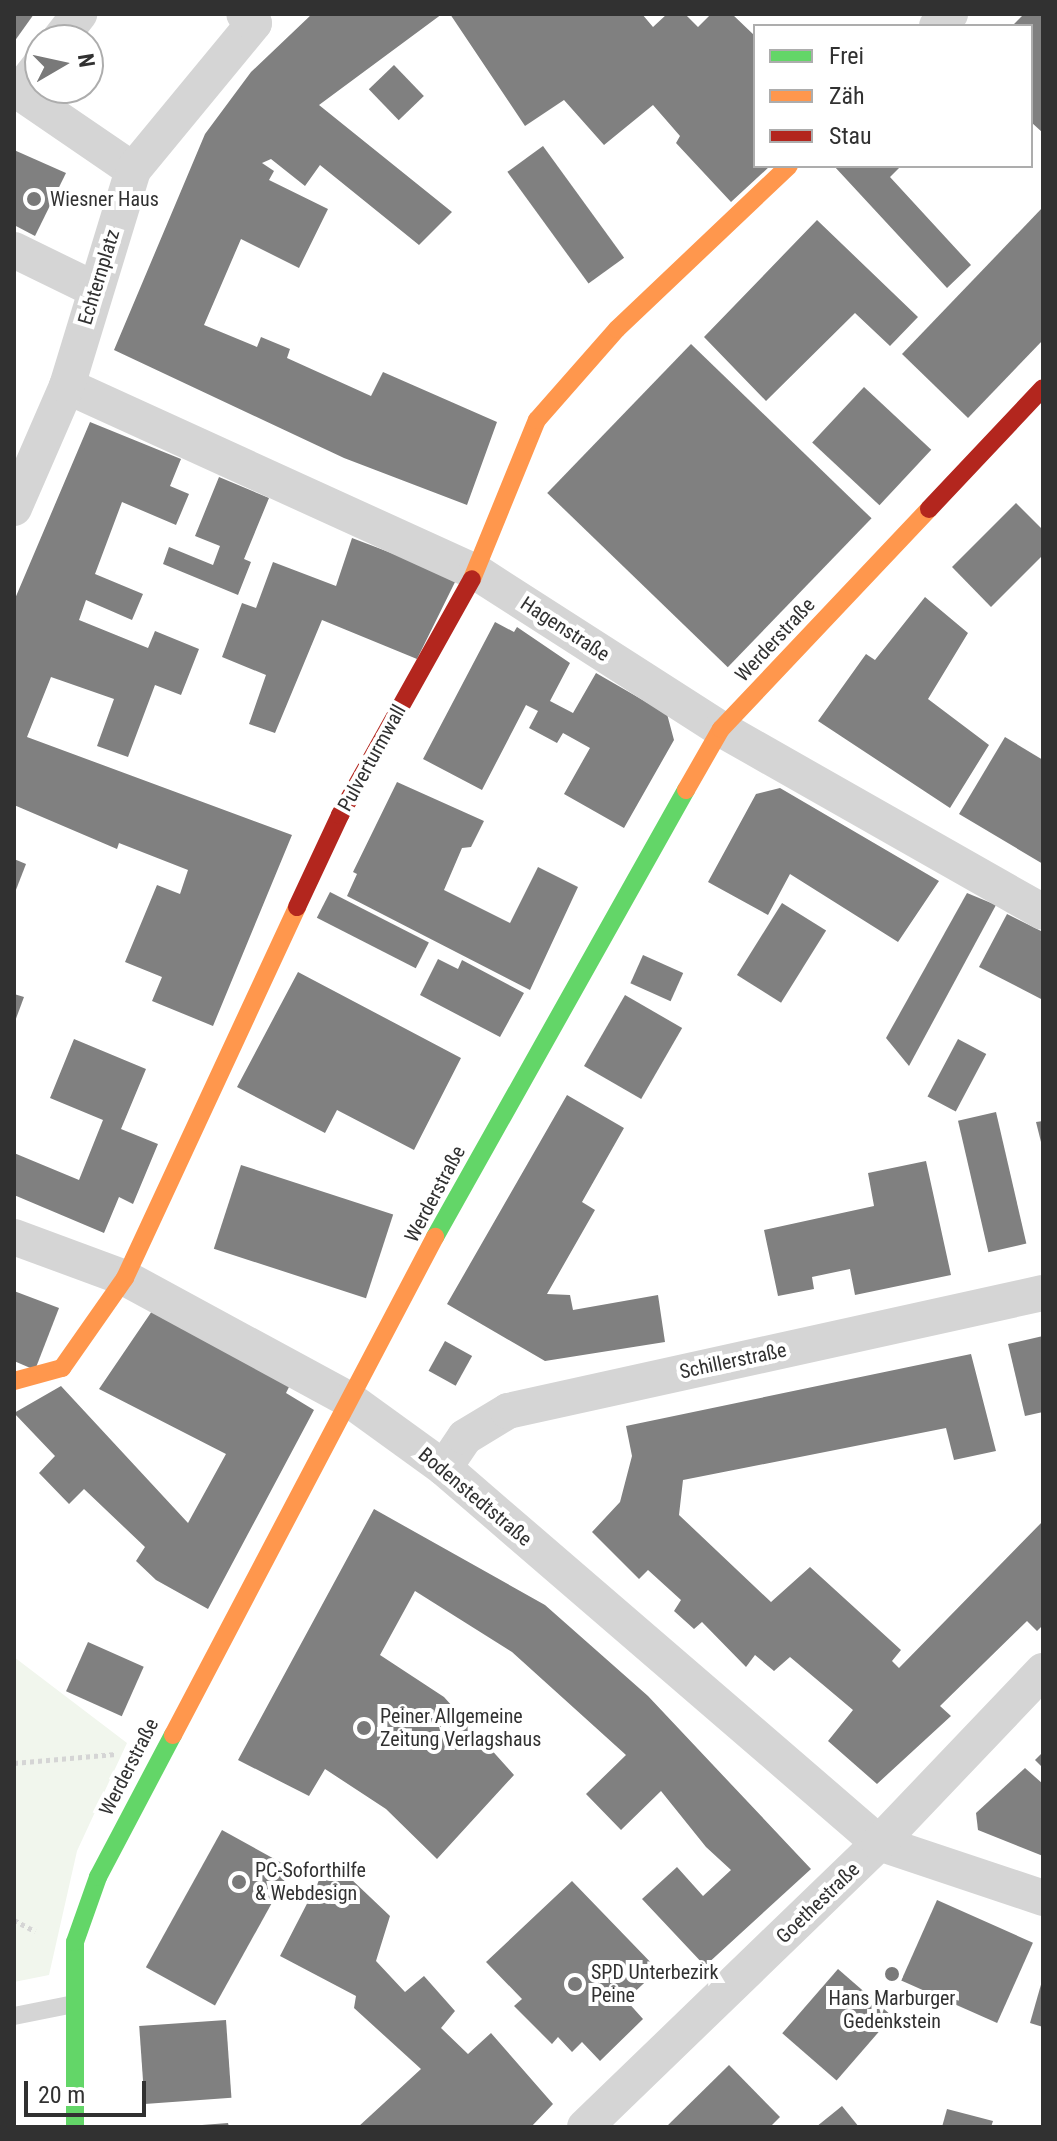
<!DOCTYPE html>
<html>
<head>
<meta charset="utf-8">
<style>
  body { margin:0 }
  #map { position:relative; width:1057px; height:2141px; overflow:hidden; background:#fff; font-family:"Roboto Condensed",sans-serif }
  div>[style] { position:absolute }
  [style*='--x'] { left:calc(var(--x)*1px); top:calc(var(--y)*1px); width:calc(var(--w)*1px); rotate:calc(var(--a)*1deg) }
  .green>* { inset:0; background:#f1f6ed }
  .building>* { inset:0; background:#808080; transform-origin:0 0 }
  .path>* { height:5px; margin-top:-2.5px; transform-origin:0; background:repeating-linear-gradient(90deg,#d5d5d5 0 4px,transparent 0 8px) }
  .lane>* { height:18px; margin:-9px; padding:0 9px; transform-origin:9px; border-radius:9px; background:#d5d5d5 }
  .street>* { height:36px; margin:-18px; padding:0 18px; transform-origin:18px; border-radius:18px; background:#d5d5d5 }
  .fast>* { height:18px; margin:-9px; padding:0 9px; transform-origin:9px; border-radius:9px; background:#63d668 }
  .slow>* { height:18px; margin:-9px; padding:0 9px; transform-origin:9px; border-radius:9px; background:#ff974d }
  .jam>* { height:18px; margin:-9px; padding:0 9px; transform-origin:9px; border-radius:9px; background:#b3261e }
  .dots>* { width:22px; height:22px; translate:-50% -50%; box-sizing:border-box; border:4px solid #fff; border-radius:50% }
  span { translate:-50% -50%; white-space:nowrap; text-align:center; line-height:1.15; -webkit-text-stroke:8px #fff; paint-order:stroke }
  .poi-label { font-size:20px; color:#313131 }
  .left { translate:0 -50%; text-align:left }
  .street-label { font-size:20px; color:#313131 }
  .frame { position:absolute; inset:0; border:16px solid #313131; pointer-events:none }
  .legend { position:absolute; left:753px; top:24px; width:280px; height:144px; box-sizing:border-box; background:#fff; border:2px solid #adadad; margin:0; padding:10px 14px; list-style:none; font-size:24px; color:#313131 }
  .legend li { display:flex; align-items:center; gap:16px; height:40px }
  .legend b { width:40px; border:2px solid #adadad }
  .north { position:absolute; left:24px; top:24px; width:80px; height:80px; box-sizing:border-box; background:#fff; border:2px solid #adadad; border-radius:50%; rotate:81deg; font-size:22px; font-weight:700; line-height:32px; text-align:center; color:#313131 }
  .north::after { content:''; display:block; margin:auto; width:28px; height:36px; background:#797979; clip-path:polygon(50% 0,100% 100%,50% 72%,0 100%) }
  .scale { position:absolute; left:24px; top:2081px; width:122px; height:36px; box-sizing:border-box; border:4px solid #313131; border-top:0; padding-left:10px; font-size:24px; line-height:28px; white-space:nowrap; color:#313131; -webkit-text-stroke:6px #fff; paint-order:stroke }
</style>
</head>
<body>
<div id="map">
  <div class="green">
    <i style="clip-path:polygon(14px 1657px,127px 1743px,77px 1851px,49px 1975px,14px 1982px)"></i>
  </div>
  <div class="building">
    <i style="clip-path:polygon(14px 14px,34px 14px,14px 42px)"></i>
    <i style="clip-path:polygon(312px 14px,442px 14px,319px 105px,452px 212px,419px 245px,320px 165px,305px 186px,271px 159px,262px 163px,274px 171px,269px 180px,328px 209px,299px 268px,241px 239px,204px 325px,257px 347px,261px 337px,290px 349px,287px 358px,371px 396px,383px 372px,497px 422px,467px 505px,344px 458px,114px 350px,205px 134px,251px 72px)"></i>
    <i style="clip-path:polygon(450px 14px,642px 14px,653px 27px,667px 14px,685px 14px,698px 27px,711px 14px,732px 14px,755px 36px,755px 166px,770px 166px,731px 202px,676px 143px,680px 136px,653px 105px,604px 145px,564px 100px,525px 126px)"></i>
    <i style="clip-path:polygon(1024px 14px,1043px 14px,1043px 133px,1031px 122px,1031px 26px,1012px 26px)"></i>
    <i style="left:394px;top:65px;width:43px;height:35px;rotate:46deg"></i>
    <i style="left:543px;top:146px;width:138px;height:44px;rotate:54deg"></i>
    <i style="clip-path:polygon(14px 150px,66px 173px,35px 236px,14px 225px)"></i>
    <i style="clip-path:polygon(834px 166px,901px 166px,890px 177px,971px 265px,947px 288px)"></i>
    <i style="clip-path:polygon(1043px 207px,1043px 340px,968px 418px,902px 354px)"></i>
    <i style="clip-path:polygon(817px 220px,918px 317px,890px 346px,855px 313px,766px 401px,704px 337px)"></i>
    <i style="left:691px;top:344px;width:251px;height:207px;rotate:44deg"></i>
    <i style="left:864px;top:387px;width:92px;height:76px;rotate:43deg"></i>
    <i style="clip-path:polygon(90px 422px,181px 459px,170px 486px,189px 494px,176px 525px,122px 502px,95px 574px,143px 594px,132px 620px,86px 600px,79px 620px,148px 648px,155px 631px,199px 649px,181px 695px,155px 685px,128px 757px,97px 746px,114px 699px,51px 677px,27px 737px,292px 835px,213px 1026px,152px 1001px,162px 977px,125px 962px,157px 885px,180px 894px,188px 870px,119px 843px,117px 849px,14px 805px,14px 601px)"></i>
    <i style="clip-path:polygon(219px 477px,269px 498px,244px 559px,251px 562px,238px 595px,163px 564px,169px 547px,213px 565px,220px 546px,195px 536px)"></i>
    <i style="clip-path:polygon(1016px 503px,1043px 530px,1043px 555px,991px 607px,952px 567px)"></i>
    <i style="clip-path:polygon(352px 538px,457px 578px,417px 659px,322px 620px,275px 733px,249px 724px,266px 675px,222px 657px,242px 603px,256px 608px,273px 562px,336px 586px)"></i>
    <i style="clip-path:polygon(925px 597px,968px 633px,928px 699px,989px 745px,950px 808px,818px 721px,866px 654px,875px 660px)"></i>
    <i style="clip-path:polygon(495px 622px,514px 632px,517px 627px,570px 663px,550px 701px,573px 713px,596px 673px,667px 714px,674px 740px,624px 828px,564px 794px,590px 748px,563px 733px,557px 743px,529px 728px,538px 711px,526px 705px,482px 790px,423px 759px)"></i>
    <i style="clip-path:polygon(1005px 737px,1043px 760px,1043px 864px,959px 814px)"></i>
    <i style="clip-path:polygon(397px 782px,484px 821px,471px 847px,462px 848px,444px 890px,510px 923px,538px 867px,578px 887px,530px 990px,347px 896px,357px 874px,353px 872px)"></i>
    <i style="clip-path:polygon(780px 788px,939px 881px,898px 942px,790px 874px,768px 915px,708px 882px,756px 794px)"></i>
    <i style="clip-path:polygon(14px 859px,26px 864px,14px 895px)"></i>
    <i style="left:330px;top:892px;width:111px;height:29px;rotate:27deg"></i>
    <i style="clip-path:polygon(967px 893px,996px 905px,909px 1066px,886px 1038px)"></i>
    <i style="left:782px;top:903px;width:52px;height:85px;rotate:32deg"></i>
    <i style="clip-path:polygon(1007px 914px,1043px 932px,1043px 1000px,979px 967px)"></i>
    <i style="left:643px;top:955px;width:44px;height:31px;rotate:24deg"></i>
    <i style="clip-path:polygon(438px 959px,458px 969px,462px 960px,524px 993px,500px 1037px,420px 995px)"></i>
    <i style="clip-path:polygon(298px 972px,461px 1058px,414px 1150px,337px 1110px,325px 1133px,237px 1087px)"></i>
    <i style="clip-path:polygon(14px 994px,24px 997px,14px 1024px)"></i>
    <i style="left:625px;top:995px;width:66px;height:82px;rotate:30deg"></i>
    <i style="clip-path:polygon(74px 1039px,146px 1069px,121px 1129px,158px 1144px,133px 1204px,119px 1197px,104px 1233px,14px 1195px,14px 1153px,79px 1180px,103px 1120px,50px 1098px)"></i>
    <i style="left:958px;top:1039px;width:32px;height:65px;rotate:28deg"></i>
    <i style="clip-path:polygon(567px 1095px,624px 1128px,582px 1202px,595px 1210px,547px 1294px,570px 1295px,573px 1310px,658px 1295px,665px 1342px,545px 1361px,447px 1304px)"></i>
    <i style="left:996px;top:1112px;width:135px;height:39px;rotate:77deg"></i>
    <i style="clip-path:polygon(1043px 1121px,1043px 1146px,1042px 1146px,1036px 1122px)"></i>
    <i style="clip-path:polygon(926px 1161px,951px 1275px,855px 1295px,850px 1269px,812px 1277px,814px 1289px,778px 1296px,764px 1230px,874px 1206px,868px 1173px)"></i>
    <i style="left:241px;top:1165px;width:160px;height:88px;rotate:18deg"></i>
    <i style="clip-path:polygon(14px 1291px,59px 1308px,35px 1370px,14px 1361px)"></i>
    <i style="clip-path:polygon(152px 1311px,290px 1385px,286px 1393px,314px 1410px,208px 1609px,156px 1580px,136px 1561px,145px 1547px,84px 1489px,69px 1504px,39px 1473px,55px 1456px,14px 1413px,61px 1386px,188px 1523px,226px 1454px,99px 1389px)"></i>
    <i style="clip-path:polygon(1043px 1336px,1043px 1412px,1025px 1416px,1008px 1344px)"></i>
    <i style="left:445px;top:1341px;width:31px;height:34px;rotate:29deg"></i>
    <i style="clip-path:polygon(971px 1354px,996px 1451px,954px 1460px,946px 1428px,683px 1480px,679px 1515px,771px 1602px,810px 1567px,901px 1650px,892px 1661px,899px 1668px,1043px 1521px,1043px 1625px,1037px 1631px,1027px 1621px,940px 1706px,951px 1716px,877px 1784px,828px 1741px,853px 1710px,790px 1657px,774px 1671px,755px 1655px,746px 1667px,702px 1622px,694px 1629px,674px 1611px,681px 1600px,648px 1570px,639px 1579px,592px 1532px,620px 1502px,632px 1456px,626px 1426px)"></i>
    <i style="clip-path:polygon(374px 1509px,545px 1605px,648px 1696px,811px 1869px,705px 1966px,642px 1899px,677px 1867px,703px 1896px,731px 1870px,706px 1847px,661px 1791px,621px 1830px,586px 1794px,626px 1755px,512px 1652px,415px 1591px,380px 1655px,444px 1697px,514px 1775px,437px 1859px,386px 1809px,325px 1769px,309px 1796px,238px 1760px)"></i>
    <i style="left:88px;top:1642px;width:61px;height:54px;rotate:24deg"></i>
    <i style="clip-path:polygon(1043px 1752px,1043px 1768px,1035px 1760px)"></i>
    <i style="clip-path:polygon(1025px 1768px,1043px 1784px,1043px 1856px,978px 1830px,976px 1813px)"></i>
    <i style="left:222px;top:1830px;width:79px;height:157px;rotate:29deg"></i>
    <i style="clip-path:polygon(330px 1859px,390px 1916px,376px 1961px,405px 1992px,424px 1976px,455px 2011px,441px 2028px,468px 2054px,491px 2033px,553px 2104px,531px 2127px,358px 2127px,421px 2069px,354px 2008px,356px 1996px,280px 1956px)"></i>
    <i style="clip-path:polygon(572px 1881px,658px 1970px,626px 2000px,643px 2019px,600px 2061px,582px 2042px,572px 2052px,558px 2037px,552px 2044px,514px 2006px,522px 1999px,486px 1962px)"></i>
    <i style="left:937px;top:1900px;width:105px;height:88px;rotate:24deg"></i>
    <i style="left:838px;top:1969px;width:72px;height:85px;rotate:41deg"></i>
    <i style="clip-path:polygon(1042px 1981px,1043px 1981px,1043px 2027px,1030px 2023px)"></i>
    <i style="left:226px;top:2020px;width:78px;height:87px;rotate:86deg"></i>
    <i style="clip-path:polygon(729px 2065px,780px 2117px,770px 2127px,666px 2127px)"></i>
    <i style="clip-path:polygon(842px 2106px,859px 2127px,816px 2127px)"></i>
    <i style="clip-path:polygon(947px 2109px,993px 2121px,991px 2127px,942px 2127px)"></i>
    <i style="clip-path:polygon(228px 2123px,229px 2127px,202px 2127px,202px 2125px)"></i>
  </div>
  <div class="path">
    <i style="--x:14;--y:1763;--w:102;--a:-5"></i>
    <i style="--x:14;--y:1920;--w:24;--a:28"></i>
  </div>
  <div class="lane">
    <i style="--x:14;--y:2016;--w:56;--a:-11.3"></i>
  </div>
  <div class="street">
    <i style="--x:937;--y:26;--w:18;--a:-43"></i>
    <i style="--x:59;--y:40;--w:33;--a:-52"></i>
    <i style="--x:40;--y:65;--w:34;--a:128"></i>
    <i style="--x:19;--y:92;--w:138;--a:34.4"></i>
    <i style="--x:14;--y:250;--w:89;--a:26"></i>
    <i style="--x:67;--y:386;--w:449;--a:24.5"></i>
    <i style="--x:476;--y:572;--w:291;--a:32.7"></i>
    <i style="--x:721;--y:729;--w:370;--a:29.6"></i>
    <i style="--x:14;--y:508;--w:133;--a:-66.5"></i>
    <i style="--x:67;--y:386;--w:226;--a:-73"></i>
    <i style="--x:133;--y:170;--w:190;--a:-50.5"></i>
    <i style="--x:254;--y:23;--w:13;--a:-138"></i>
    <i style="--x:14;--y:1237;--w:118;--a:20.3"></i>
    <i style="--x:125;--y:1278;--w:256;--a:28.5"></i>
    <i style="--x:350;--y:1400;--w:116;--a:35.9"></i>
    <i style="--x:444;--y:1468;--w:574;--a:40.76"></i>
    <i style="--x:879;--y:1843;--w:173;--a:18.5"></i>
    <i style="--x:444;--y:1468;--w:37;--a:-56"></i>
    <i style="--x:465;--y:1437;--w:50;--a:-31.2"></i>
    <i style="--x:508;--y:1411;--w:548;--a:-12.44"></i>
    <i style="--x:585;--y:2127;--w:409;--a:-44"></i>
    <i style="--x:879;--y:1843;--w:238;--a:-46.4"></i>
  </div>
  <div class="fast">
    <i style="--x:435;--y:1237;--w:513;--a:-60.68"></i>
    <i style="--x:75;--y:2127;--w:185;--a:-90"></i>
    <i style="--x:75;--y:1942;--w:69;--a:-70.5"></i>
    <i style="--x:98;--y:1877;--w:161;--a:-62.2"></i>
  </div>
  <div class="slow">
    <i style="--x:472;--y:579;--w:172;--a:-67.8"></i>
    <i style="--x:537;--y:420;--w:121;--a:-48.7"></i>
    <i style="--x:617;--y:329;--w:237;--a:-43.5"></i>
    <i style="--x:686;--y:790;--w:70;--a:-60.2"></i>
    <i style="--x:721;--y:729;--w:303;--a:-46.6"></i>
    <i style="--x:14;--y:1381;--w:50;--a:-15.2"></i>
    <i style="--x:62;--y:1368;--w:110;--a:-55"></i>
    <i style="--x:125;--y:1278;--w:409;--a:-65.1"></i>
    <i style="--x:173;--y:1735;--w:563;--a:-62.25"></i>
  </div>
  <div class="jam">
    <i style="--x:929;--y:509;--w:166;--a:-46.7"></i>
    <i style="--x:297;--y:907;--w:102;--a:-64.9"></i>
    <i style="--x:340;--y:815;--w:270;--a:-60.8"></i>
  </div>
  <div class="dots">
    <i style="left:34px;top:199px;background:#797979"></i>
    <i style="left:364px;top:1728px;background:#797979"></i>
    <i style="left:239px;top:1882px;background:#797979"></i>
    <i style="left:892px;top:1974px;background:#797979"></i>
    <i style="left:575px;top:1984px;background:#797979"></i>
  </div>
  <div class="poi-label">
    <span class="left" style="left:50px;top:199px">Wiesner Haus</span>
    <span class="left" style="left:380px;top:1728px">Peiner Allgemeine<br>Zeitung Verlagshaus</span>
    <span class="left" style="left:255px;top:1882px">PC-Soforthilfe<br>&amp; Webdesign</span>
    <span class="left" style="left:591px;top:1984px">SPD Unterbezirk<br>Peine</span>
    <span style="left:892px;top:2010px">Hans Marburger<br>Gedenkstein</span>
  </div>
  <div class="street-label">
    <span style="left:99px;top:277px;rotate:-73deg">Echternplatz</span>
    <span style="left:565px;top:629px;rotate:33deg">Hagenstraße</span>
    <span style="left:775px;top:640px;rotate:-47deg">Werderstraße</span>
    <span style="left:372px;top:758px;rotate:-61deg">Pulverturmwall</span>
    <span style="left:435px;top:1194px;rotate:-62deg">Werderstraße</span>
    <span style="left:733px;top:1361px;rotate:-12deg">Schillerstraße</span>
    <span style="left:475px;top:1497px;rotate:40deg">Bodenstedtstraße</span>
    <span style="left:129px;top:1767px;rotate:-63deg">Werderstraße</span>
    <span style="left:818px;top:1903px;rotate:-44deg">Goethestraße</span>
  </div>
  <div class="frame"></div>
  <ul class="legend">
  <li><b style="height:10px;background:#63d668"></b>Frei</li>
  <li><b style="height:10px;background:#ff974d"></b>Zäh</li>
  <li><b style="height:10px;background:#b3261e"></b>Stau</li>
  </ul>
  <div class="north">N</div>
  <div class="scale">20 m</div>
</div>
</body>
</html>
